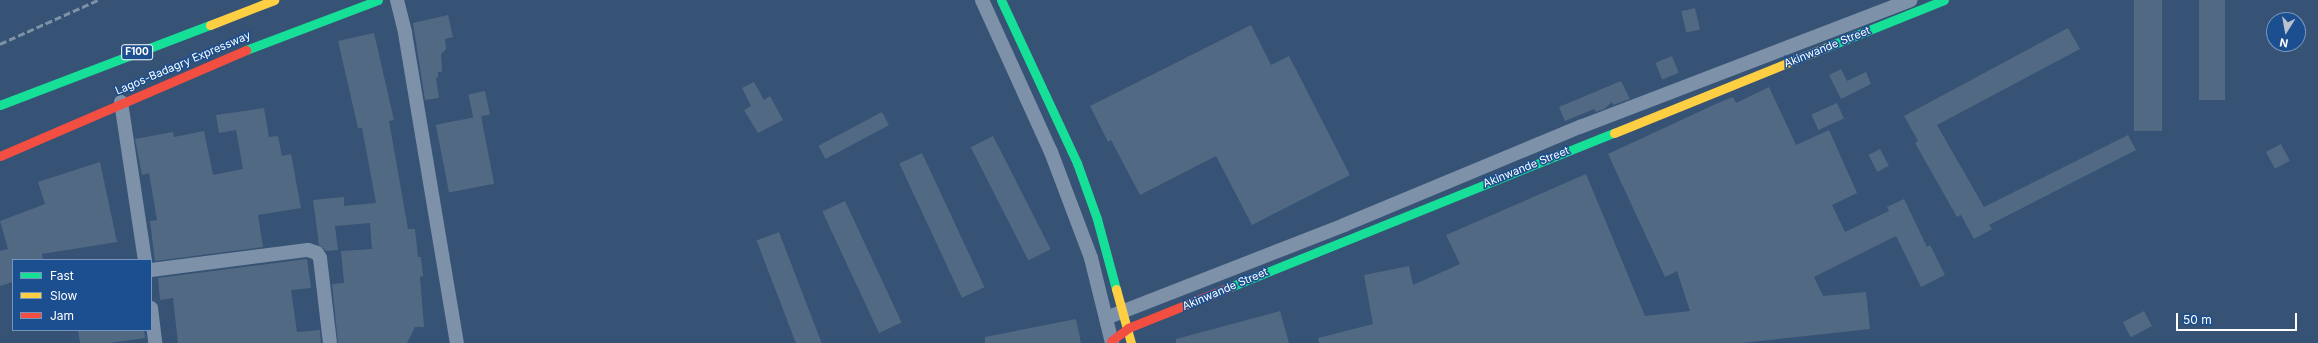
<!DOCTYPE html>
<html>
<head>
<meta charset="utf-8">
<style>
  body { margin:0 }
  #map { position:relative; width:2318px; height:343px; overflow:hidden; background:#365274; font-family:Inter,sans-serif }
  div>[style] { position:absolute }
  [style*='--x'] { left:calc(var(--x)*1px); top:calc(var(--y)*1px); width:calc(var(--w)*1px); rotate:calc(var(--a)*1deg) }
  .building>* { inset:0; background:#526984; transform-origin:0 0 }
  .street>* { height:14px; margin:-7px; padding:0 7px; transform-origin:7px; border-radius:7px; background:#7d92a8 }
  .fast>* { height:9px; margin:-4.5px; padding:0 4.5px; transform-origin:4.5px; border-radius:4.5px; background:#16e098 }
  .slow>* { height:9px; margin:-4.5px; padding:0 4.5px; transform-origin:4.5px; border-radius:4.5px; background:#ffcf43 }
  .jam>* { height:9px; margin:-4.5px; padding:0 4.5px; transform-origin:4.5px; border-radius:4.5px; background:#f24e42 }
  .rail>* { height:3px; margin-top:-1.5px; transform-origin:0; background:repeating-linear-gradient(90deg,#7e92a7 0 7px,transparent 0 10px) }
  span { translate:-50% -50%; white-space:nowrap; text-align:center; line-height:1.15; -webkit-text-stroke:3px #1b4f8f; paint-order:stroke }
  .shield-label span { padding:1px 3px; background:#1b4f8f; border:1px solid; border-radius:3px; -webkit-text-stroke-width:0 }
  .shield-label { font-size:10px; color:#fff; font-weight:700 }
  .street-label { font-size:11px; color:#fff }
  .legend { position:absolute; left:12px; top:259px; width:140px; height:72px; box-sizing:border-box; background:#1b4f8f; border:1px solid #7695bc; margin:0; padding:5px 7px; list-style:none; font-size:12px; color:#fff }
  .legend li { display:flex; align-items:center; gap:8px; height:20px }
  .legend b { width:20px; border:1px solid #7695bc }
  .north { position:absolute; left:2266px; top:12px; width:40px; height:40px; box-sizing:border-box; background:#1b4f8f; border:1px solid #7695bc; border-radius:50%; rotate:191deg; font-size:11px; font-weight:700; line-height:16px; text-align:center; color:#fff }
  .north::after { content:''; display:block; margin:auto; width:14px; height:18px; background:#b9c2ce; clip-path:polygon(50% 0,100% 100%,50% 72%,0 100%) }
  .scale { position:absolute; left:2176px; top:313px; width:121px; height:18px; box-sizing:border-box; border:2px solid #fff; border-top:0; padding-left:5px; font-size:12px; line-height:14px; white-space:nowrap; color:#fff; -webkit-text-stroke:3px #1b4f8f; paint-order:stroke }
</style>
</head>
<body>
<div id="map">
  <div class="building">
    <i style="left:2134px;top:0;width:28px;height:131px"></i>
    <i style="left:2199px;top:0;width:26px;height:100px"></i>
    <i style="left:1695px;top:8px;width:22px;height:14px;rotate:77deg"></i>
    <i style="clip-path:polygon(448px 15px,453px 37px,445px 39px,446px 49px,441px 54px,442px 72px,438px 72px,438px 77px,436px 78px,439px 98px,425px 100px,413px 23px)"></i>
    <i style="clip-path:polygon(1251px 25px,1271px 65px,1289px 56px,1350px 175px,1252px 225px,1216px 156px,1140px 195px,1111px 140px,1108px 142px,1090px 106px)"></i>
    <i style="clip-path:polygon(2068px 28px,2080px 49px,1937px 125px,1984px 207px,2128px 135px,2136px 150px,1989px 225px,1992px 229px,1974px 239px,1961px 215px,1957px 217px,1915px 143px,1918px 141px,1904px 116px)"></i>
    <i style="clip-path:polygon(374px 33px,394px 120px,389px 121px,408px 229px,415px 229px,418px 257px,421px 257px,423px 276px,420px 277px,424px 327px,415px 327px,407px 343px,338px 343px,332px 284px,344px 283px,341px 251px,372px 249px,370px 223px,335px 226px,338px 250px,326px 251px,319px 245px,313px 200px,344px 197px,344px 206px,376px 203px,362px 128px,358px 128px,338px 41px)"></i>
    <i style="left:1672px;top:56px;width:18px;height:18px;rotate:68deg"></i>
    <i style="clip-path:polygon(1841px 69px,1847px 81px,1866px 72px,1871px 84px,1841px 99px,1829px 75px)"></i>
    <i style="clip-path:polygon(1621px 81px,1630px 99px,1613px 105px,1612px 102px,1604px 109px,1596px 112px,1594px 109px,1565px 121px,1559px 107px)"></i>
    <i style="clip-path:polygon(754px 82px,764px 100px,770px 96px,783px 120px,758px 133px,744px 110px,751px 106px,742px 88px)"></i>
    <i style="clip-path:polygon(1769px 87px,1796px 145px,1829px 130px,1857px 193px,1832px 205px,1845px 232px,1889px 211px,1887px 207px,1904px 199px,1927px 247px,1930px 245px,1945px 275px,1921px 287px,1896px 236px,1814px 277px,1823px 296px,1866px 292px,1870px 329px,1742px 343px,1319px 343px,1318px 338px,1373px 324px,1364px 275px,1409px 266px,1413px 285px,1460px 264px,1446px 235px,1586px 174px,1645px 316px,1690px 311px,1677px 271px,1665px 277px,1608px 154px,1718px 103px,1733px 97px,1736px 103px)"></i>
    <i style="left:485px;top:91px;width:24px;height:17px;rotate:78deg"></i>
    <i style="left:1837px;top:103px;width:17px;height:28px;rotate:66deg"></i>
    <i style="clip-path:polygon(264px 108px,269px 137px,278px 136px,282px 156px,291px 154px,301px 208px,258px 215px,263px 247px,155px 261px,150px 221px,157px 220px,149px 173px,142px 175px,135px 139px,173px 132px,174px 137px,204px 131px,213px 175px,243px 169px,236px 130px,219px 133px,216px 115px)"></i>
    <i style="left:882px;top:112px;width:15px;height:72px;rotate:62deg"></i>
    <i style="left:481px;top:116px;width:69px;height:46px;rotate:79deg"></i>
    <i style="left:993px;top:136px;width:127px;height:25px;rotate:63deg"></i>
    <i style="left:2281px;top:144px;width:19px;height:17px;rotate:62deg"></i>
    <i style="left:1880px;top:149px;width:19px;height:13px;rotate:62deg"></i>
    <i style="left:922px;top:153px;width:148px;height:25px;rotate:65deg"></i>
    <i style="clip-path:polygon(100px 162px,117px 242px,42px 254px,43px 260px,13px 260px,13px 282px,0 286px,0 251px,8px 249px,0 221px,45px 204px,38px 182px)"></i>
    <i style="left:845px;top:201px;width:134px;height:25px;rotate:65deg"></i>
    <i style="left:779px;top:232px;width:119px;height:24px;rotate:69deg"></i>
    <i style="clip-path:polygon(307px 259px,311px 288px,291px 290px,297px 332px,320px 330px,321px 343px,178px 343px,173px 298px,160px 300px,158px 278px)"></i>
    <i style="clip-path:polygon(1280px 311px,1289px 343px,1176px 343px,1176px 339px)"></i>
    <i style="left:2144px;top:311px;width:17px;height:24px;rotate:62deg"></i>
    <i style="clip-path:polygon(1076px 319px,1081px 343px,985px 343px,985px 337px)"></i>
    <i style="clip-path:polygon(78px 330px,144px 330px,145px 338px,109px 343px,80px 343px)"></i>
  </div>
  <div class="street">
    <i style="--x:397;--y:0;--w:34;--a:76"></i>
    <i style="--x:405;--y:33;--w:314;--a:80.5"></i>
    <i style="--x:982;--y:0;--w:167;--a:65.6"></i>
    <i style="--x:1051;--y:152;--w:113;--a:69.3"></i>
    <i style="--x:1091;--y:258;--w:88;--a:76.1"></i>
    <i style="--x:121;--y:102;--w:160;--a:81.4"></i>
    <i style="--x:151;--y:270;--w:158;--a:-7.3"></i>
    <i style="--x:308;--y:250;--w:9;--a:18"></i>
    <i style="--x:317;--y:253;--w:6;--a:59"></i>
    <i style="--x:320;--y:258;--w:86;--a:83.3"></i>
    <i style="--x:151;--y:308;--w:35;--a:83"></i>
    <i style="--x:1106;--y:318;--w:256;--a:-21.3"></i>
    <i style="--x:1344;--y:225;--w:256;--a:-22.6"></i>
    <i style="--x:1580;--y:127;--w:354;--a:-21"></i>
  </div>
  <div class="fast">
    <i style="--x:1001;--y:0;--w:180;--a:65"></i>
    <i style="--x:1077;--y:163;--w:59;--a:70.3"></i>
    <i style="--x:1097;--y:219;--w:73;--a:74.8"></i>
    <i style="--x:1827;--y:47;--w:126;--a:-21.9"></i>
    <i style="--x:246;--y:50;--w:141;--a:-20.7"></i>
    <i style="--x:0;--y:105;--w:225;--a:-20.9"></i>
    <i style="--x:1230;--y:287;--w:414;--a:-21.9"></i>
  </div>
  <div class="slow">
    <i style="--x:210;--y:25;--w:69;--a:-21.3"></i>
    <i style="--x:1614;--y:133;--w:230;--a:-22"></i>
    <i style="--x:1116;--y:289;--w:56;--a:74.5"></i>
  </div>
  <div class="jam">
    <i style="--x:0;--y:156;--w:268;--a:-23.3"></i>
    <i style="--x:1111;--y:341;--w:21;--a:-37"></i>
    <i style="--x:1128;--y:328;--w:110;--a:-21.9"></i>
  </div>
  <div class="rail">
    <i style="--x:0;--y:44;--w:107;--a:-24.2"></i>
  </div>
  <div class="shield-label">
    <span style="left:137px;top:52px">F100</span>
  </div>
  <div class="street-label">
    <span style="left:1827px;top:47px;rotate:-22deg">Akinwande Street</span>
    <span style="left:183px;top:63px;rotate:-23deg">Lagos-Badagry Expressway</span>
    <span style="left:1526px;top:167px;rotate:-22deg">Akinwande Street</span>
    <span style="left:1225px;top:289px;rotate:-23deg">Akinwande Street</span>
  </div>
  <ul class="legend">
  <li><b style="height:5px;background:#16e098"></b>Fast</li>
  <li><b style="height:5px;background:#ffcf43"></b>Slow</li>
  <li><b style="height:5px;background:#f24e42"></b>Jam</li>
  </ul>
  <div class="north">N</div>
  <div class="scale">50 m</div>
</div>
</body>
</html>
